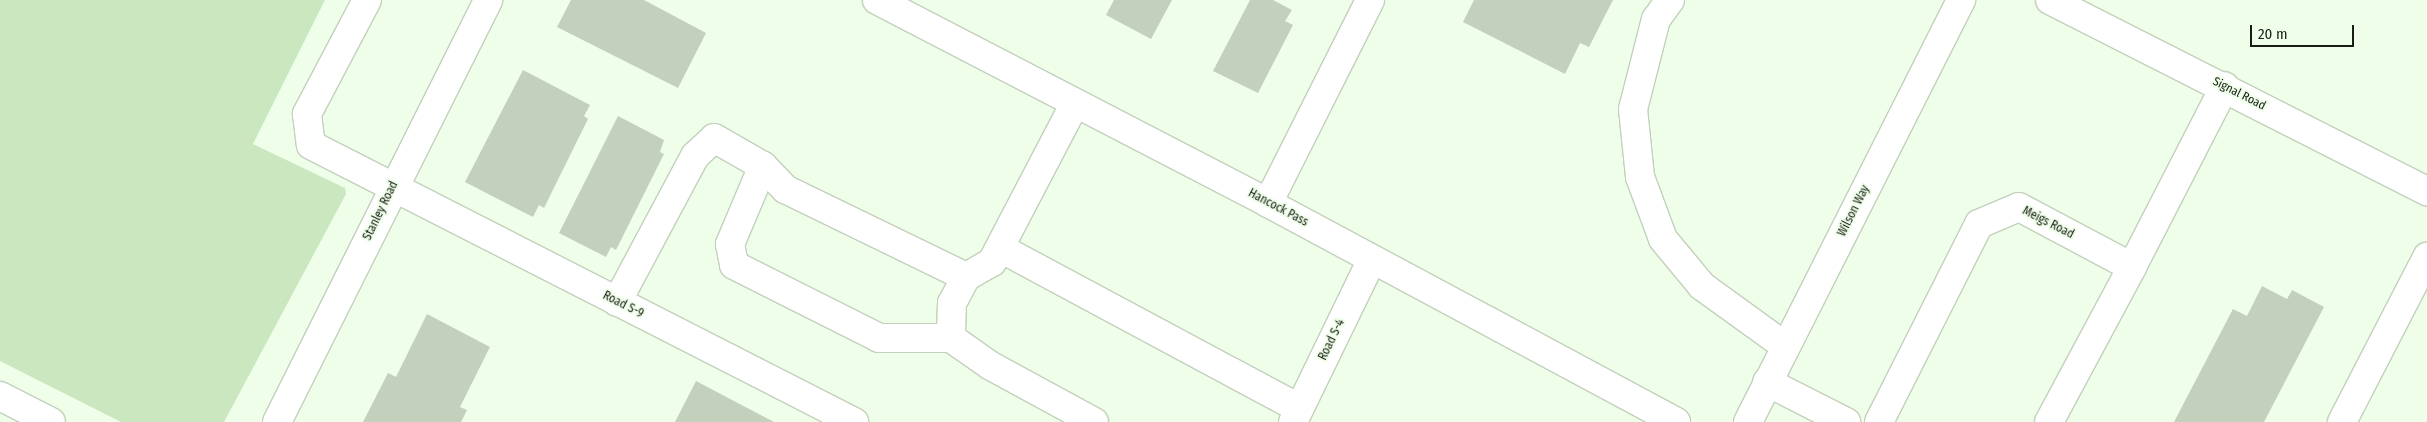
<!DOCTYPE html>
<html>
<head>
<meta charset="utf-8">
<style>
  body { margin:0 }
  #map { position:relative; width:2427px; height:422px; overflow:hidden; background:#effee9; font-family:"Fira Sans Condensed",sans-serif }
  div>[style] { position:absolute }
  [style*='--x'] { left:calc(var(--x)*1px); top:calc(var(--y)*1px); width:calc(var(--w)*1px); rotate:calc(var(--a)*1deg) }
  .green>* { inset:0; background:#cbe7bf }
  .building>* { inset:0; background:#c2d0bc }
  .roads { filter:drop-shadow(1px 0 #c2d0bc) drop-shadow(-1px 0 #c2d0bc) drop-shadow(0 1px #c2d0bc) drop-shadow(0 -1px #c2d0bc) }
  .minor>* { height:28px; margin:-14px; padding:0 14px; transform-origin:14px; border-radius:14px; background:#fff }
  span { translate:-50% -50%; white-space:nowrap; text-align:center; line-height:1.15; -webkit-text-stroke:4px #effee9; paint-order:stroke }
  .street-label { font-size:12px; color:#181e16 }
  .scale { position:absolute; left:2250px; top:25px; width:104px; height:22px; box-sizing:border-box; border:2px solid #181e16; border-top:0; padding-left:6px; font-size:15px; line-height:18px; white-space:nowrap; color:#181e16; -webkit-text-stroke:4px #effee9; paint-order:stroke }
</style>
</head>
<body>
<div id="map">
  <div class="green">
    <i style="clip-path:polygon(0 0,325px 0,253px 144px,345px 188px,346px 194px,224px 422px,121px 422px,0 361px)"></i>
  </div>
  <div class="building">
    <i style="clip-path:polygon(571px 0,644px 0,706px 33px,678px 88px,557px 27px)"></i>
    <i style="clip-path:polygon(1114px 0,1172px 0,1151px 39px,1106px 15px)"></i>
    <i style="clip-path:polygon(1250px 0,1273px 0,1292px 10px,1285px 21px,1293px 25px,1258px 93px,1213px 71px)"></i>
    <i style="clip-path:polygon(1474px 0,1613px 0,1589px 47px,1580px 43px,1565px 74px,1463px 22px)"></i>
    <i style="clip-path:polygon(523px 70px,590px 105px,584px 116px,588px 119px,544px 208px,539px 205px,533px 217px,465px 182px)"></i>
    <i style="clip-path:polygon(618px 116px,664px 140px,660px 152px,664px 154px,616px 250px,611px 247px,606px 257px,559px 233px)"></i>
    <i style="clip-path:polygon(2262px 286px,2287px 299px,2292px 290px,2324px 307px,2264px 422px,2174px 422px,2233px 309px,2247px 316px)"></i>
    <i style="clip-path:polygon(427px 314px,490px 347px,460px 407px,467px 410px,461px 422px,363px 422px,388px 373px,396px 377px)"></i>
    <i style="clip-path:polygon(696px 381px,774px 422px,675px 422px)"></i>
  </div>
  <div class="roads">
    <div class="minor">
      <i style="--x:367;--y:0;--w:129;--a:117.8"></i>
      <i style="--x:307;--y:114;--w:31;--a:83"></i>
      <i style="--x:311;--y:145;--w:610;--a:27.03"></i>
      <i style="--x:877;--y:0;--w:441;--a:27.4"></i>
      <i style="--x:1268;--y:203;--w:463;--a:28.2"></i>
      <i style="--x:1670;--y:0;--w:24;--a:126"></i>
      <i style="--x:1656;--y:19;--w:93;--a:104.3"></i>
      <i style="--x:1633;--y:109;--w:68;--a:84.1"></i>
      <i style="--x:1640;--y:177;--w:66;--a:69.6"></i>
      <i style="--x:1663;--y:239;--w:61;--a:50.3"></i>
      <i style="--x:1702;--y:286;--w:102;--a:35.9"></i>
      <i style="--x:2050;--y:0;--w:423;--a:26.9"></i>
      <i style="--x:763;--y:166;--w:85;--a:112.9"></i>
      <i style="--x:730;--y:244;--w:21;--a:79"></i>
      <i style="--x:734;--y:265;--w:162;--a:26.7"></i>
      <i style="--x:879;--y:338;--w:72;--a:0"></i>
      <i style="--x:1268;--y:203;--w:227;--a:-63.3"></i>
      <i style="--x:1000;--y:248;--w:339;--a:28.2"></i>
      <i style="--x:966;--y:277;--w:30;--a:118"></i>
      <i style="--x:952;--y:303;--w:35;--a:92"></i>
      <i style="--x:951;--y:338;--w:49;--a:35"></i>
      <i style="--x:991;--y:366;--w:117;--a:28.5"></i>
      <i style="--x:617;--y:302;--w:166;--a:-61.9"></i>
      <i style="--x:695;--y:156;--w:26;--a:-43"></i>
      <i style="--x:714;--y:138;--w:56;--a:29.7"></i>
      <i style="--x:763;--y:166;--w:32;--a:46"></i>
      <i style="--x:785;--y:189;--w:201;--a:25.9"></i>
      <i style="--x:966;--y:277;--w:30;--a:-30"></i>
      <i style="--x:992;--y:262;--w:179;--a:-62.4"></i>
      <i style="--x:1767;--y:382;--w:89;--a:26.9"></i>
      <i style="--x:0;--y:396;--w:57;--a:27"></i>
      <i style="--x:277;--y:422;--w:472;--a:-63.4"></i>
      <i style="--x:1293;--y:422;--w:181;--a:-64.1"></i>
      <i style="--x:1748;--y:422;--w:473;--a:-63.2"></i>
      <i style="--x:1879;--y:422;--w:222;--a:-63.2"></i>
      <i style="--x:1979;--y:224;--w:43;--a:-23"></i>
      <i style="--x:2019;--y:207;--w:128;--a:28"></i>
      <i style="--x:2132;--y:267;--w:203;--a:-62.8"></i>
      <i style="--x:2049;--y:422;--w:176;--a:-61.8"></i>
      <i style="--x:2342;--y:422;--w:186;--a:-62.7"></i>
    </div>
  </div>
  <div class="street-label">
    <span style="left:2239px;top:94px;rotate:27deg">Signal Road</span>
    <span style="left:1278px;top:208px;rotate:28deg">Hancock Pass</span>
    <span style="left:381px;top:211px;rotate:-64deg">Stanley Road</span>
    <span style="left:1854px;top:211px;rotate:-63deg">Wilson Way</span>
    <span style="left:2048px;top:223px;rotate:27deg">Meigs Road</span>
    <span style="left:623px;top:305px;rotate:27deg">Road S-9</span>
    <span style="left:1332px;top:340px;rotate:-64deg">Road S-4</span>
  </div>
  <div class="scale">20 m</div>
</div>
</body>
</html>
